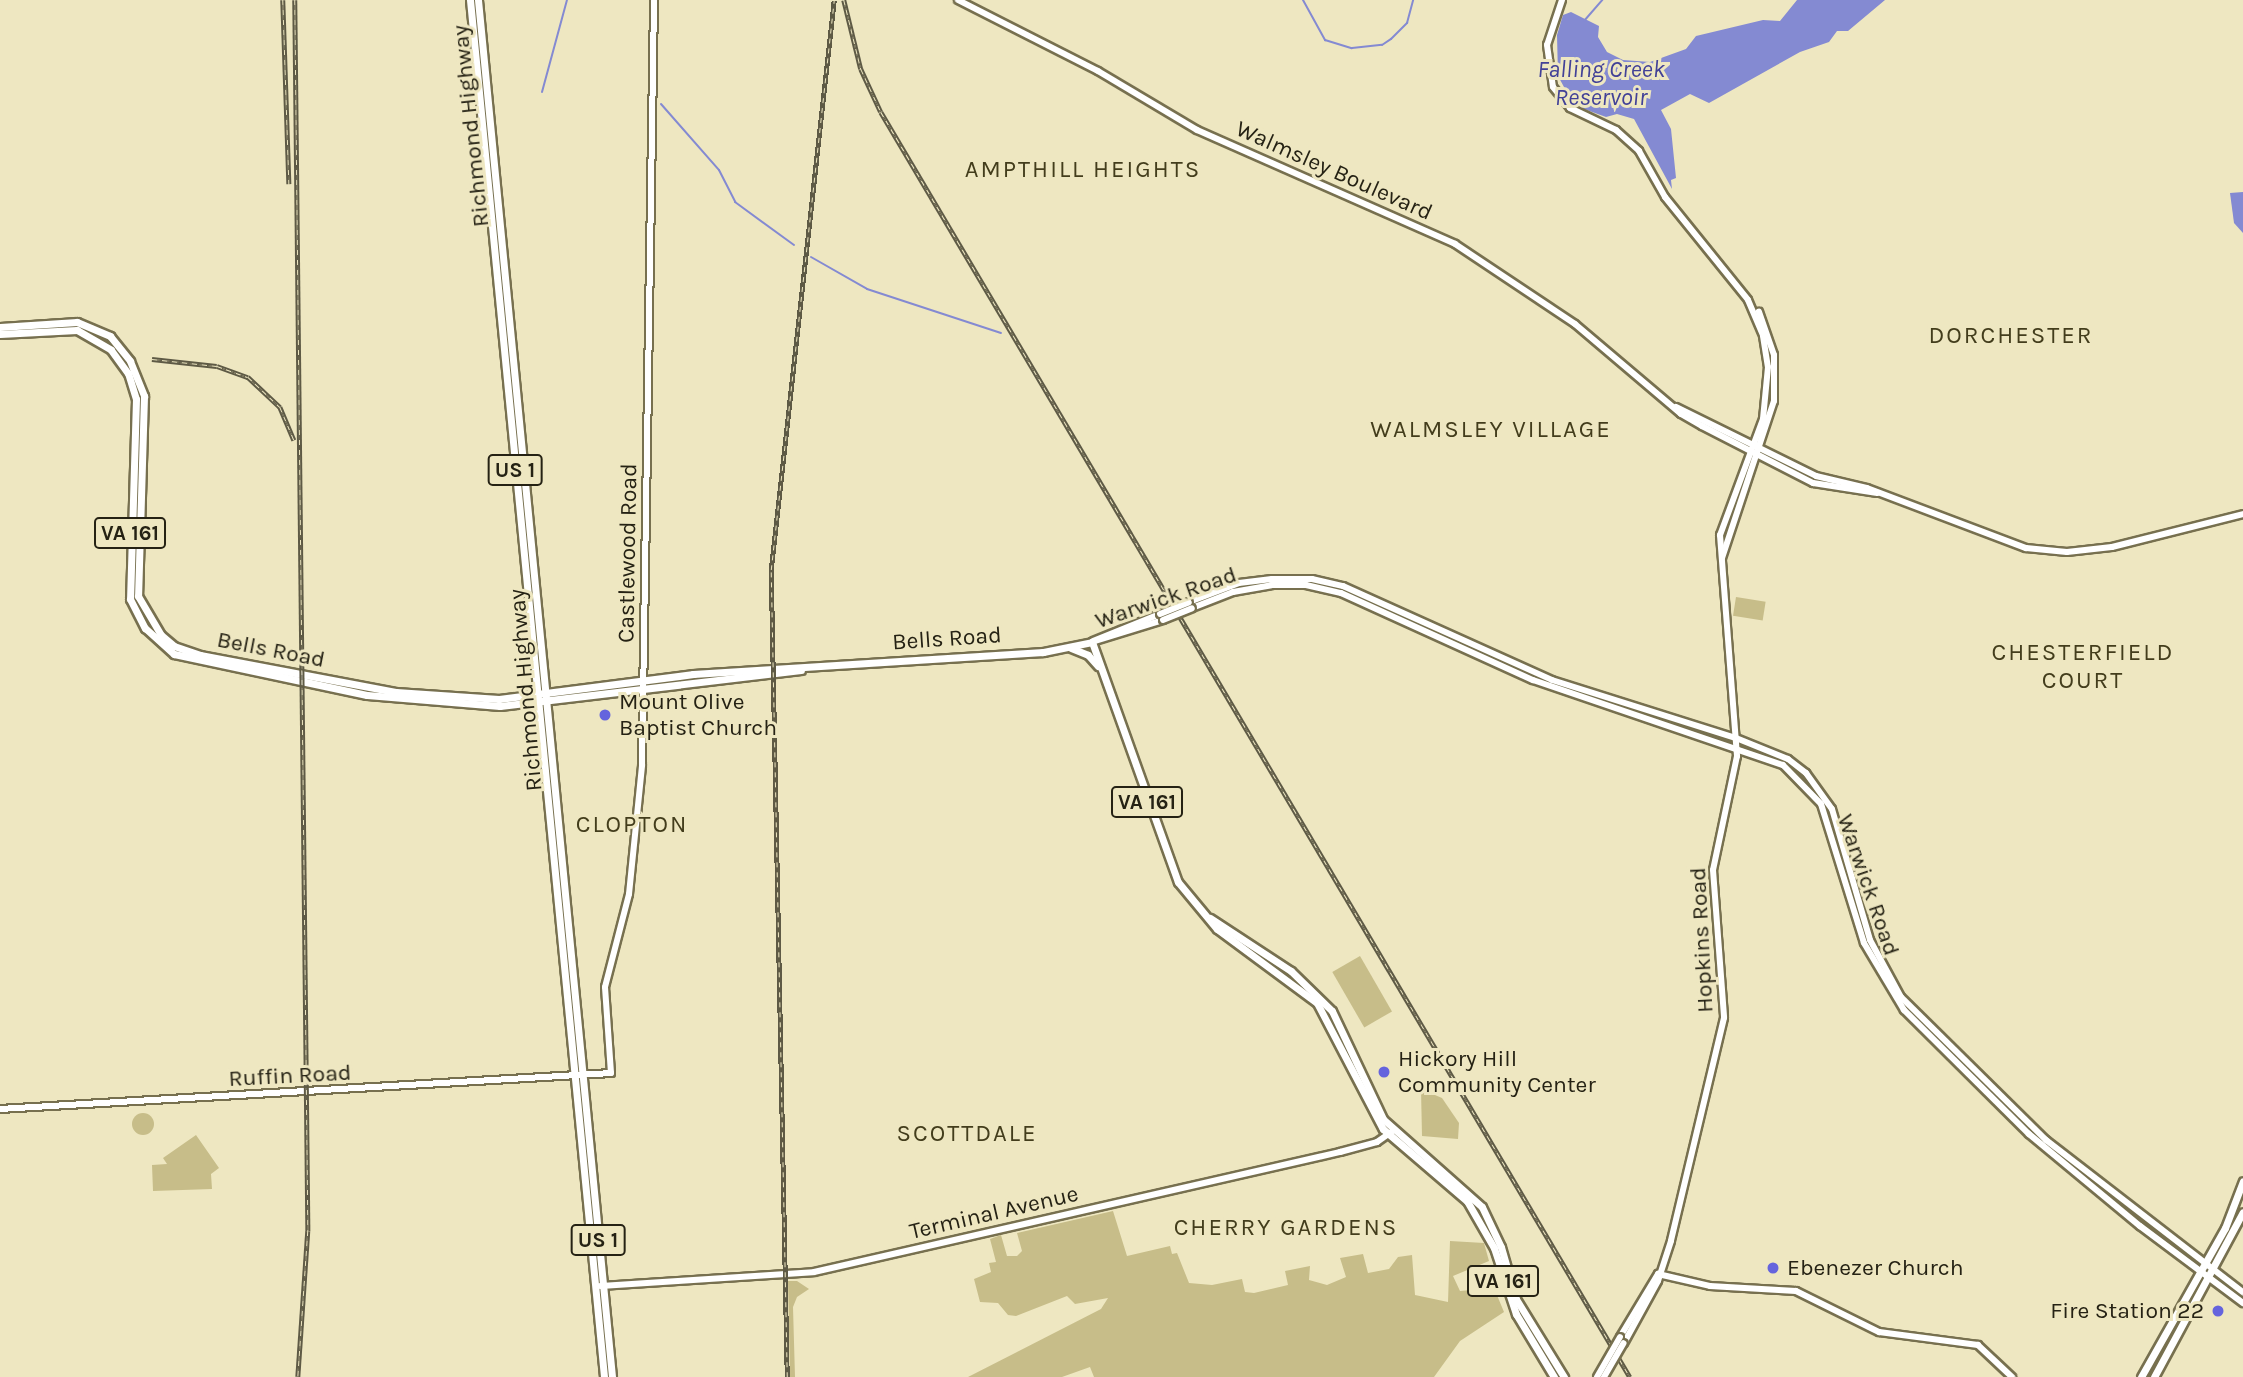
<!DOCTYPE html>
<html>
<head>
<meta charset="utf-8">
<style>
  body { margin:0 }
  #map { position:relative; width:2243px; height:1377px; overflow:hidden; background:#eee7c1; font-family:Karla,sans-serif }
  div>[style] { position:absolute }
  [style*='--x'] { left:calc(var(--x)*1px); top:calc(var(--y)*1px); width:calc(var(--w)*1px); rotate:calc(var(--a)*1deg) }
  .green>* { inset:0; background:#c7bd89; transform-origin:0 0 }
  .round { border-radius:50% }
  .water>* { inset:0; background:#848ad2 }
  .stream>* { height:2px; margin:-1px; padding:0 1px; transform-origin:1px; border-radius:1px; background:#848ad2 }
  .roads { filter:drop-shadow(2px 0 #77704f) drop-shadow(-2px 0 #77704f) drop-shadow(0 2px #77704f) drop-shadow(0 -2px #77704f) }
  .secondary>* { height:6px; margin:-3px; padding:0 3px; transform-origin:3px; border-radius:3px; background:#fff }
  .primary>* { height:7px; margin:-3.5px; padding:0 3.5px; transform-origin:3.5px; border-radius:3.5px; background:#fff }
  .rail>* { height:4.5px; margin-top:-2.25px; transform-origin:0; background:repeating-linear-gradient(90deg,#eee7c1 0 5px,#5e5a45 0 10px); box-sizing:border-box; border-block:2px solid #5e5a45 }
  .bridges { filter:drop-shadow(2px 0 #77704f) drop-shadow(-2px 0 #77704f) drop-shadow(0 2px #77704f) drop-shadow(0 -2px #77704f) }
  .secondary-bridge>* { height:6px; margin:-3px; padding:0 3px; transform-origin:3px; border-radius:3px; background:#fff }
  .dots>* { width:19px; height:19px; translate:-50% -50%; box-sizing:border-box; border:4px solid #eee7c1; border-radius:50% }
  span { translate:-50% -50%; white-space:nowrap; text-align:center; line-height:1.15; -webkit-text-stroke:6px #eee7c1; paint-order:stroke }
  .shield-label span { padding:2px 5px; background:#eee7c1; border:2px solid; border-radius:5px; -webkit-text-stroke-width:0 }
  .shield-label { font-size:21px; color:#252214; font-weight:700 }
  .street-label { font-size:23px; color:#252214 }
  .poi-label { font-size:23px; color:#252214 }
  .left { translate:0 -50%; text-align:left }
  .right { translate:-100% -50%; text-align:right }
  .water-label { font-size:24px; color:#424197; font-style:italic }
  .neighbourhood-label { font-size:24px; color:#433d1c; letter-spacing:2px }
</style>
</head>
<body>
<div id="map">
  <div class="green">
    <i style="left:1736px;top:597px;width:30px;height:19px;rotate:9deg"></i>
    <i style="left:1360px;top:956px;width:64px;height:32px;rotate:60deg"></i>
    <i style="clip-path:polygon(1421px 1089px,1442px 1098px,1459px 1123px,1458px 1139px,1422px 1136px)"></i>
    <i class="round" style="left:132px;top:1113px;width:22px;height:22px"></i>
    <i style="clip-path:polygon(196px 1135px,219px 1168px,211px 1174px,212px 1189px,153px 1191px,152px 1165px,167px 1164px,163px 1158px)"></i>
    <i style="clip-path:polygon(1113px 1211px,1127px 1256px,1170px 1246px,1172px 1254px,1177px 1253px,1189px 1283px,1212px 1285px,1242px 1279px,1245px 1292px,1254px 1293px,1288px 1285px,1285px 1271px,1310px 1266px,1309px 1280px,1327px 1285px,1346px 1277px,1340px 1258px,1363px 1254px,1368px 1273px,1389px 1269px,1398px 1257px,1412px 1255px,1415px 1295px,1448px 1302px,1450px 1241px,1484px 1243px,1489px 1261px,1453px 1276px,1460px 1291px,1494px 1288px,1504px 1312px,1460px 1341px,1434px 1377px,1094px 1377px,1090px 1367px,1062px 1377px,968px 1377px,1101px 1309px,1108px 1298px,1075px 1304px,1067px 1296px,1016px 1316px,1008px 1315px,998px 1303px,980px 1302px,974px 1279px,991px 1272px,989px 1263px,996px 1262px,990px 1239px,1001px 1235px,1007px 1256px,1017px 1256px,1022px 1251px,1017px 1233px)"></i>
    <i style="clip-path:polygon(788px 1281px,797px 1281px,809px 1289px,797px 1297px,793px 1307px,795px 1377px,790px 1377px)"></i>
  </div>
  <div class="water">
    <i style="clip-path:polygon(1797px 0,1885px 0,1848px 31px,1837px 31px,1829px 42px,1800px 52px,1709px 103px,1690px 94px,1661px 110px,1671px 129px,1676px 178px,1671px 180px,1672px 189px,1634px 119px,1617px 114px,1606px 117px,1584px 109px,1570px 98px,1558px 76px,1557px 35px,1563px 15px,1571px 12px,1599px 26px,1598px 37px,1607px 52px,1623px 60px,1650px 62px,1686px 49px,1696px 36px,1763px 20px,1780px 21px)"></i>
    <i style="clip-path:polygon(2243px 192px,2243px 233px,2234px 223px,2230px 193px)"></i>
  </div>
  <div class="stream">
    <i style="--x:1303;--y:0;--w:46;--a:61.2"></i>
    <i style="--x:1325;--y:40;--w:28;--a:17"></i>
    <i style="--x:1352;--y:48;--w:30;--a:-6"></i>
    <i style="--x:1382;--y:45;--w:11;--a:-34"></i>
    <i style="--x:1391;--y:39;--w:23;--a:-45"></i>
    <i style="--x:1407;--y:23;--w:24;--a:-75"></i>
    <i style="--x:1584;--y:21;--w:28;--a:-49"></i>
    <i style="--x:542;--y:92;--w:95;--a:-74.8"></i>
    <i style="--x:661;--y:104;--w:88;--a:48.7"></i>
    <i style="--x:719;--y:170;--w:36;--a:63"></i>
    <i style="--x:735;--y:202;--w:73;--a:36.1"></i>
    <i style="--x:811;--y:257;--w:64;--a:29.7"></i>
    <i style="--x:867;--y:289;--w:141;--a:18.2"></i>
  </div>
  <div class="roads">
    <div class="secondary">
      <i style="--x:958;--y:0;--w:157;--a:26.9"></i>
      <i style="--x:1098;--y:71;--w:115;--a:30.8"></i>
      <i style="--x:1197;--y:130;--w:282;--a:23.8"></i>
      <i style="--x:1455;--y:244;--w:144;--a:33.7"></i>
      <i style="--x:1575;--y:324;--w:139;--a:40.3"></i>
      <i style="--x:1681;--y:414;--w:24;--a:30"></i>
      <i style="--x:1702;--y:426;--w:125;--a:27.2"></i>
      <i style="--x:1813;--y:483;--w:65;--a:8.9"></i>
      <i style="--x:1562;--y:0;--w:47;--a:108.4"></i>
      <i style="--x:1547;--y:45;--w:42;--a:81.9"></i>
      <i style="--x:1553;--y:87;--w:27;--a:51"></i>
      <i style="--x:1570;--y:108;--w:51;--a:25.6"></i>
      <i style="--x:1616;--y:130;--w:31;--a:42"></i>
      <i style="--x:1639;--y:151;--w:53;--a:60.5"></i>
      <i style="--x:1665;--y:197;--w:132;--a:51.1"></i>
      <i style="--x:1748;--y:300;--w:39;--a:67"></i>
      <i style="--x:1763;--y:336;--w:31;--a:81"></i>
      <i style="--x:1768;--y:367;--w:52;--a:95.5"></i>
      <i style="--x:1763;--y:419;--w:124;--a:110.3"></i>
      <i style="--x:1720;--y:535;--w:222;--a:85.6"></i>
      <i style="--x:1737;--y:756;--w:116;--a:101.9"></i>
      <i style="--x:1713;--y:870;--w:148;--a:85.7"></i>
      <i style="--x:1724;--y:1018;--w:229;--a:103.4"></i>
      <i style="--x:1671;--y:1241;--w:42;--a:108"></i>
      <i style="--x:1658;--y:1281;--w:71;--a:118.7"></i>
      <i style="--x:1676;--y:407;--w:156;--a:26.2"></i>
      <i style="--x:1816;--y:476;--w:52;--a:13.2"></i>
      <i style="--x:1867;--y:488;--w:170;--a:20.7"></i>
      <i style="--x:2026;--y:548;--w:41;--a:5.6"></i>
      <i style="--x:2067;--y:552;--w:45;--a:-6.3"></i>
      <i style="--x:2112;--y:547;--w:135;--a:-14.1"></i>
      <i style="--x:1722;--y:558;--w:165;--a:-71.7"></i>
      <i style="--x:1774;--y:401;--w:46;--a:-90"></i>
      <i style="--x:1774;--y:355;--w:46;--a:-109.2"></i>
      <i style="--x:1189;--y:602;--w:53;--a:-20.8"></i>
      <i style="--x:1239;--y:583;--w:33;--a:-7"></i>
      <i style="--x:1272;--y:579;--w:40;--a:0"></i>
      <i style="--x:1312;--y:579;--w:32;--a:13"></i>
      <i style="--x:1343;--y:586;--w:229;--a:24.2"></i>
      <i style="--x:1552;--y:680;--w:193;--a:17.5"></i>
      <i style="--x:1736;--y:738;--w:56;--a:22"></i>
      <i style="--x:1788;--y:759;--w:23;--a:38"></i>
      <i style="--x:1806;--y:773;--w:44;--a:54.2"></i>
      <i style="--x:1832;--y:809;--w:136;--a:73.8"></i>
      <i style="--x:1870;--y:940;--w:65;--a:61.5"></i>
      <i style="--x:1901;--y:997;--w:204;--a:44.6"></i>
      <i style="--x:2046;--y:1140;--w:249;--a:37.7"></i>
      <i style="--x:1192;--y:608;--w:44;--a:-21.3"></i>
      <i style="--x:1233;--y:592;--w:39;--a:-10"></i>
      <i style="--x:1271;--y:585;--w:35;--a:0"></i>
      <i style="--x:1306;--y:585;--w:36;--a:13"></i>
      <i style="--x:1341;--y:593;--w:211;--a:24.4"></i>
      <i style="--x:1533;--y:680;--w:264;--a:18.8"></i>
      <i style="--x:1783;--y:765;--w:54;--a:45.7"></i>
      <i style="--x:1821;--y:804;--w:145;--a:72.8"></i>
      <i style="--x:1864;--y:943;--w:78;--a:59.2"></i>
      <i style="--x:1904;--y:1010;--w:176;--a:44.8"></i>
      <i style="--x:2029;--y:1134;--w:144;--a:39.7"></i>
      <i style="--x:2140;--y:1226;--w:129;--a:36.8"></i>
      <i style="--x:1093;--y:641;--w:72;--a:-21.9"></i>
      <i style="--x:1092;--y:642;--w:74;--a:-17.2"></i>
      <i style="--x:0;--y:1109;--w:612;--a:-3.37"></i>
      <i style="--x:611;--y:1073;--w:86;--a:-94"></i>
      <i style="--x:605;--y:987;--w:96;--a:-75.5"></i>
      <i style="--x:629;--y:894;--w:130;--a:-84.2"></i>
      <i style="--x:642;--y:765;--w:765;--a:-89.1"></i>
      <i style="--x:1658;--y:1274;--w:53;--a:13"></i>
      <i style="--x:1710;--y:1286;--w:86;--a:3.3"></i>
      <i style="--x:1796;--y:1291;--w:93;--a:26.3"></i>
      <i style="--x:1879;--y:1332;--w:100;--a:7.5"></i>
      <i style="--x:1978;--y:1345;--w:47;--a:43.3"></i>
      <i style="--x:600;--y:1286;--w:214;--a:-3.7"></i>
      <i style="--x:814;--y:1272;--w:540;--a:-12.85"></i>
      <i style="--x:1340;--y:1152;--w:38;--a:-15"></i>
      <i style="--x:1377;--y:1142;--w:19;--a:-35"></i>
      <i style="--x:1620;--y:1337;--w:74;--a:-58.9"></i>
    </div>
    <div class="primary">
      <i style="--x:470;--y:0;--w:1384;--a:84.44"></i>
      <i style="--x:478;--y:0;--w:1384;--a:84.44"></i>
      <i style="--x:0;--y:327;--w:77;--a:-3.7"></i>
      <i style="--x:77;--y:322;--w:36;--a:23"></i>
      <i style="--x:110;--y:336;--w:32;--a:51"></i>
      <i style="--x:130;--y:361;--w:38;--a:68"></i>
      <i style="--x:144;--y:396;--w:200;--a:91.7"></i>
      <i style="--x:138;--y:596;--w:45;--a:59.5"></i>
      <i style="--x:161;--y:635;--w:17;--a:40"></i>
      <i style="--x:174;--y:646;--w:28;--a:19"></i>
      <i style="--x:200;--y:655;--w:199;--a:10.7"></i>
      <i style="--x:396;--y:692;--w:103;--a:3.9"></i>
      <i style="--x:499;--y:699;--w:196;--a:-7.3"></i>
      <i style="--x:693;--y:674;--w:351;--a:-3.6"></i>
      <i style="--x:1043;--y:652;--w:50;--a:-11.5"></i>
      <i style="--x:1092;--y:642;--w:255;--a:70.3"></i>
      <i style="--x:1178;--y:882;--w:61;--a:50.3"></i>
      <i style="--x:1217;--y:929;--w:124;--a:36.5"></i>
      <i style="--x:1317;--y:1003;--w:142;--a:62.4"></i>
      <i style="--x:1383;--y:1129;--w:111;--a:40.6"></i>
      <i style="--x:1467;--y:1201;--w:54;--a:60.1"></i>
      <i style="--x:1494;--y:1248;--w:70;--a:71.6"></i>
      <i style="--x:1516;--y:1314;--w:74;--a:58.9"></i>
      <i style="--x:0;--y:334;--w:77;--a:-3"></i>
      <i style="--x:77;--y:330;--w:39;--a:30"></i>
      <i style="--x:111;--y:350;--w:29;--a:54"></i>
      <i style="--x:128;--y:373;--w:27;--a:73"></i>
      <i style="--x:136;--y:399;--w:200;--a:91.7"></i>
      <i style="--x:130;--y:599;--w:33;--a:63"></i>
      <i style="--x:145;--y:628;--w:39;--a:42"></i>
      <i style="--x:174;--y:654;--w:197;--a:12"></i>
      <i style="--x:367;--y:695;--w:133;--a:4.7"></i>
      <i style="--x:500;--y:706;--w:303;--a:-6.8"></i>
      <i style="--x:1071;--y:648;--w:18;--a:22"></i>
      <i style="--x:1088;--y:655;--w:15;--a:48"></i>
      <i style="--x:1210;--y:918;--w:97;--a:33.2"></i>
      <i style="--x:1291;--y:971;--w:57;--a:44.3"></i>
      <i style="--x:1332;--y:1011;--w:119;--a:64.7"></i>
      <i style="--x:1383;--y:1119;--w:132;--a:41.6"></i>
      <i style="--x:1482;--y:1207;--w:44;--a:64.6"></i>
      <i style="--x:1501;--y:1247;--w:54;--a:73.9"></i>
      <i style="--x:1516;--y:1299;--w:92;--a:58.4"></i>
      <i style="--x:2141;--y:1377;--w:171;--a:-60.6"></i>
      <i style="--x:2225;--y:1228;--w:50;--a:-69"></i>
      <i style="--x:2154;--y:1377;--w:187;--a:-61.7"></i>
    </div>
  </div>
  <div class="rail">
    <i style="--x:283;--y:0;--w:184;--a:88.1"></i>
    <i style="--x:295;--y:0;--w:1231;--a:89.39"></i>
    <i style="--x:308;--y:1231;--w:146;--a:93.9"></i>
    <i style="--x:844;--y:0;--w:71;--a:76.2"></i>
    <i style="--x:861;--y:69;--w:47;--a:65.1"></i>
    <i style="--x:881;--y:112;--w:1470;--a:59.37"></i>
    <i style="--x:152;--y:359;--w:65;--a:6.1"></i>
    <i style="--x:217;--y:366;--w:33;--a:20"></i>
    <i style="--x:248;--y:377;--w:44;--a:43.2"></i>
    <i style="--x:280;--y:407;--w:36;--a:67"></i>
    <i style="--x:787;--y:1377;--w:807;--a:-91.14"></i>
    <i style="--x:771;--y:570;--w:573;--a:-83.69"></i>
  </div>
  <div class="bridges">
    <div class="secondary-bridge">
      <i style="--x:1160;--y:614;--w:31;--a:-22"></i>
      <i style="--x:1163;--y:620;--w:31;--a:-22"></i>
      <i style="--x:1597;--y:1377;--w:46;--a:-60.1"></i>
      <i style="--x:1604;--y:1377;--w:39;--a:-60"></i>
    </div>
  </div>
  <div class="dots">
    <i style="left:605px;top:715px;background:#6564dd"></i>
    <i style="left:1384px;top:1072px;background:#6564dd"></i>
    <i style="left:1773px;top:1268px;background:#6564dd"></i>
    <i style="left:2218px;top:1311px;background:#6564dd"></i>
  </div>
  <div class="shield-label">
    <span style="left:515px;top:470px">US 1</span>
    <span style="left:130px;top:533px">VA 161</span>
    <span style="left:1147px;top:802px">VA 161</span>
    <span style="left:598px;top:1240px">US 1</span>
    <span style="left:1503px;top:1281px">VA 161</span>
  </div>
  <div class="street-label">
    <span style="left:471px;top:126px;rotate:-96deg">Richmond Highway</span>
    <span style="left:1334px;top:171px;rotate:24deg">Walmsley Boulevard</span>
    <span style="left:628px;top:553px;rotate:-89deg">Castlewood Road</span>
    <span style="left:1166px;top:598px;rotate:-19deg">Warwick Road</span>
    <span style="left:947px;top:639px;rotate:-4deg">Bells Road</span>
    <span style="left:271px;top:650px;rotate:11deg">Bells Road</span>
    <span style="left:526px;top:690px;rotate:-95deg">Richmond Highway</span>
    <span style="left:1868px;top:885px;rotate:71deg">Warwick Road</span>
    <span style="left:1702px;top:940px;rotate:-93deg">Hopkins Road</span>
    <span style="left:290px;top:1076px;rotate:-3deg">Ruffin Road</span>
    <span style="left:994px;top:1213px;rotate:-13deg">Terminal Avenue</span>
  </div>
  <div class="poi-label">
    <span class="left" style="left:619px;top:715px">Mount Olive<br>Baptist Church</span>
    <span class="left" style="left:1398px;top:1072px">Hickory Hill<br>Community Center</span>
    <span class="left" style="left:1787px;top:1268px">Ebenezer Church</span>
    <span class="right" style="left:2204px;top:1311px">Fire Station 22</span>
  </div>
  <div class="water-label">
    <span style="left:1601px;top:84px">Falling Creek<br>Reservoir</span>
  </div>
  <div class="neighbourhood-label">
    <span style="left:1083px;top:170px">AMPTHILL HEIGHTS</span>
    <span style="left:2011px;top:336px">DORCHESTER</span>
    <span style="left:1491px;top:430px">WALMSLEY VILLAGE</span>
    <span style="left:2083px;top:667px">CHESTERFIELD<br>COURT</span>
    <span style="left:632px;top:825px">CLOPTON</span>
    <span style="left:967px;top:1134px">SCOTTDALE</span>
    <span style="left:1286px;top:1228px">CHERRY GARDENS</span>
  </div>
</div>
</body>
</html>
